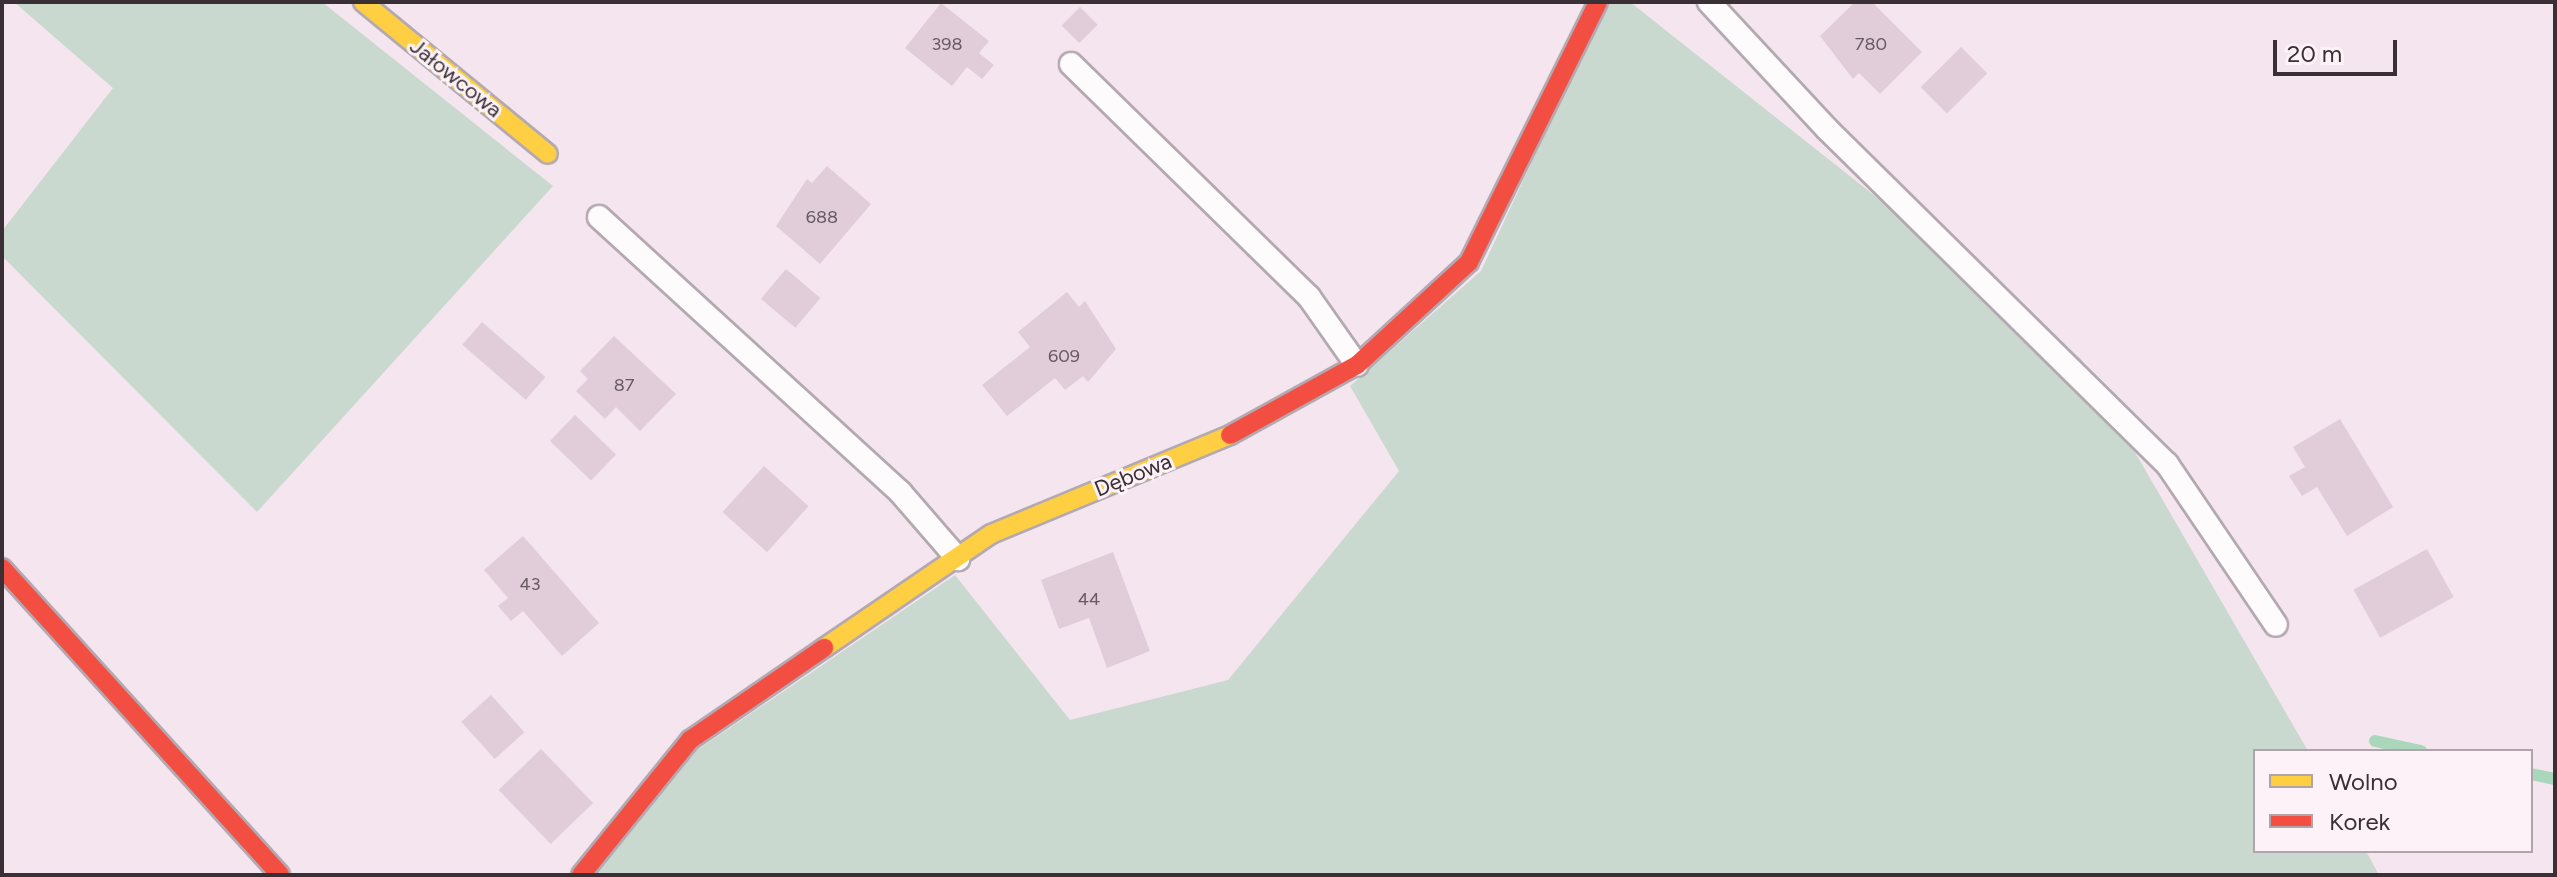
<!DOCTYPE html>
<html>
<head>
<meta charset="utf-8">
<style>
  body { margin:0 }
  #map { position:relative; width:2557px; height:877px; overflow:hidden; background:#f4e5ee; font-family:Figtree,sans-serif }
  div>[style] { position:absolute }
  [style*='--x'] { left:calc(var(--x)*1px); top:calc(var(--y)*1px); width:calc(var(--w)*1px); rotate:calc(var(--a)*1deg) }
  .green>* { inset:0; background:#cad9cf }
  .stream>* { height:12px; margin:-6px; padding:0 6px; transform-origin:6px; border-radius:6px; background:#aad7bc }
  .building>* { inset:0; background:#e0cdd9; transform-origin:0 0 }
  .roads { filter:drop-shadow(2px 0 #b4a9b0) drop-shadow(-2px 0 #b4a9b0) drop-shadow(0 2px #b4a9b0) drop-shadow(0 -2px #b4a9b0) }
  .lane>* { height:22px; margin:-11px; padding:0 11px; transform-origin:11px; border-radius:11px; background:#fdfbfc }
  .slow>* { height:18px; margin:-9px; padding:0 9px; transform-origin:9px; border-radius:9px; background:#ffcf43 }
  .jam>* { height:18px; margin:-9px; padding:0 9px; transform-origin:9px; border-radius:9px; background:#f24e42 }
  span { translate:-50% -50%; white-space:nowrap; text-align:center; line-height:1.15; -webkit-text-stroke:6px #fdf2f8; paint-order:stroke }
  .number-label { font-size:18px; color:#665960 }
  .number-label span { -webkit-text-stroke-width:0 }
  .street-label { font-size:22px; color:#392f35 }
  .frame { position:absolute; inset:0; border:4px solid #392f35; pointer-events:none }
  .legend { position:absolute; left:2253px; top:749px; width:280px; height:104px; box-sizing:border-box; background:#fdf2f8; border:2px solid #afa4aa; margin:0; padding:10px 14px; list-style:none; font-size:24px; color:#392f35 }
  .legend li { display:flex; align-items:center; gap:16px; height:40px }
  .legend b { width:40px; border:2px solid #afa4aa }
  .scale { position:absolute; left:2273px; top:40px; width:124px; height:36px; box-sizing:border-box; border:4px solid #392f35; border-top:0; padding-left:10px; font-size:24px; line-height:28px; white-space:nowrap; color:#392f35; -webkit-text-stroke:6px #fdf2f8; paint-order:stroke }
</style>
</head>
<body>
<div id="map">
  <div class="green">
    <i style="clip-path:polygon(14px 2px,322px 2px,553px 186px,257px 512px,2px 256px,2px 231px,113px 88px)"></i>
    <i style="clip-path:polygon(1606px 2px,1630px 2px,2081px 359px,2308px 751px,2255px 751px,2255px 851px,2366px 851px,2379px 875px,596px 875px,697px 750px,955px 575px,1070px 720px,1228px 680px,1399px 471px,1350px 386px,1481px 271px)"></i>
  </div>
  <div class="stream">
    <i style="--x:2375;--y:741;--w:47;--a:12.3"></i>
    <i style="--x:2531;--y:774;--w:25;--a:12"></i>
  </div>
  <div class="building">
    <i style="clip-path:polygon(1855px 2px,1872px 2px,1922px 52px,1880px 94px,1859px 73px,1853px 79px,1820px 36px)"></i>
    <i style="clip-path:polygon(941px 3px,989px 41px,979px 53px,994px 65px,982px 79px,967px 67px,952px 86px,905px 48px)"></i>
    <i style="left:1080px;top:7px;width:25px;height:26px;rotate:45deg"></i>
    <i style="left:1961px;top:47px;width:37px;height:57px;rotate:45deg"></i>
    <i style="clip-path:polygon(827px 166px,871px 204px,820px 264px,776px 226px,807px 179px,812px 183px)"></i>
    <i style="left:786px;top:269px;width:45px;height:39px;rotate:40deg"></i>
    <i style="clip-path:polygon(1067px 292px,1079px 307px,1085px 301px,1116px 349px,1088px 382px,1083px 376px,1065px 390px,1055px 378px,1007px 416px,982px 385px,1030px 347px,1018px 332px)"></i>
    <i style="left:482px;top:322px;width:84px;height:30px;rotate:41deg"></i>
    <i style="clip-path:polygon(614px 336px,676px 394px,640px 431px,616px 407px,605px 419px,576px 391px,588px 379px,580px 371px)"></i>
    <i style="left:575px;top:415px;width:57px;height:36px;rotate:44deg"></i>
    <i style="clip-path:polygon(2340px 419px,2393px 507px,2347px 536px,2317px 487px,2302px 496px,2289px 476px,2305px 467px,2293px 447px)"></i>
    <i style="left:764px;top:466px;width:60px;height:62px;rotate:42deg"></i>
    <i style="clip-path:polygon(523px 536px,599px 623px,562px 656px,523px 611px,511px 621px,498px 606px,508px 598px,484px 570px)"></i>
    <i style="left:2427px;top:549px;width:55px;height:84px;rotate:61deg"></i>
    <i style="clip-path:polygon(1113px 552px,1150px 651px,1107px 668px,1089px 618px,1059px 629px,1041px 580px)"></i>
    <i style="left:491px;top:695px;width:50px;height:40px;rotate:48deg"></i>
    <i style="left:541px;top:749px;width:75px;height:59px;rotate:46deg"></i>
  </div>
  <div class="roads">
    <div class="lane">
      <i style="--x:1709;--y:2;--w:173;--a:47.1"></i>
      <i style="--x:1827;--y:129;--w:477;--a:44.6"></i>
      <i style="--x:2167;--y:464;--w:194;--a:55.9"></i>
      <i style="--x:1071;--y:64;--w:333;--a:44.4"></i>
      <i style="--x:1309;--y:297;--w:83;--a:54.8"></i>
      <i style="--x:599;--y:217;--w:408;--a:42.4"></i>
      <i style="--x:900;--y:492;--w:89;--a:49.1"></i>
    </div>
    <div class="slow">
      <i style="--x:363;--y:2;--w:239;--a:39.4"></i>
      <i style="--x:824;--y:648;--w:202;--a:-34.3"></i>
      <i style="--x:991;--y:534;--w:259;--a:-22.5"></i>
    </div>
    <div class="jam">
      <i style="--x:1230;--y:435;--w:145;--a:-28.9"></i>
      <i style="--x:1357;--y:365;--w:152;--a:-42.6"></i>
      <i style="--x:1469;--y:262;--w:290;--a:-63.6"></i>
      <i style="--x:2;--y:568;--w:414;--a:47.8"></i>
      <i style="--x:581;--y:875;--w:174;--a:-51.1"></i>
      <i style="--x:690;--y:740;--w:163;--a:-34.5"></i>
    </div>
  </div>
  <div class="number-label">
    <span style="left:947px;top:44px">398</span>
    <span style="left:1871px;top:44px">780</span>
    <span style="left:822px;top:217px">688</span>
    <span style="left:1064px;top:356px">609</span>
    <span style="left:624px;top:385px">87</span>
    <span style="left:530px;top:584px">43</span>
    <span style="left:1089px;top:599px">44</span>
  </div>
  <div class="street-label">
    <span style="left:456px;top:78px;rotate:39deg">Jałowcowa</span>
    <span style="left:1133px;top:475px;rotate:-22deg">Dębowa</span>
  </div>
  <div class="frame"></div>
  <ul class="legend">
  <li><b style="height:10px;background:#ffcf43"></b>Wolno</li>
  <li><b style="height:10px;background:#f24e42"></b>Korek</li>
  </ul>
  <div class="scale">20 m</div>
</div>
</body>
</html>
